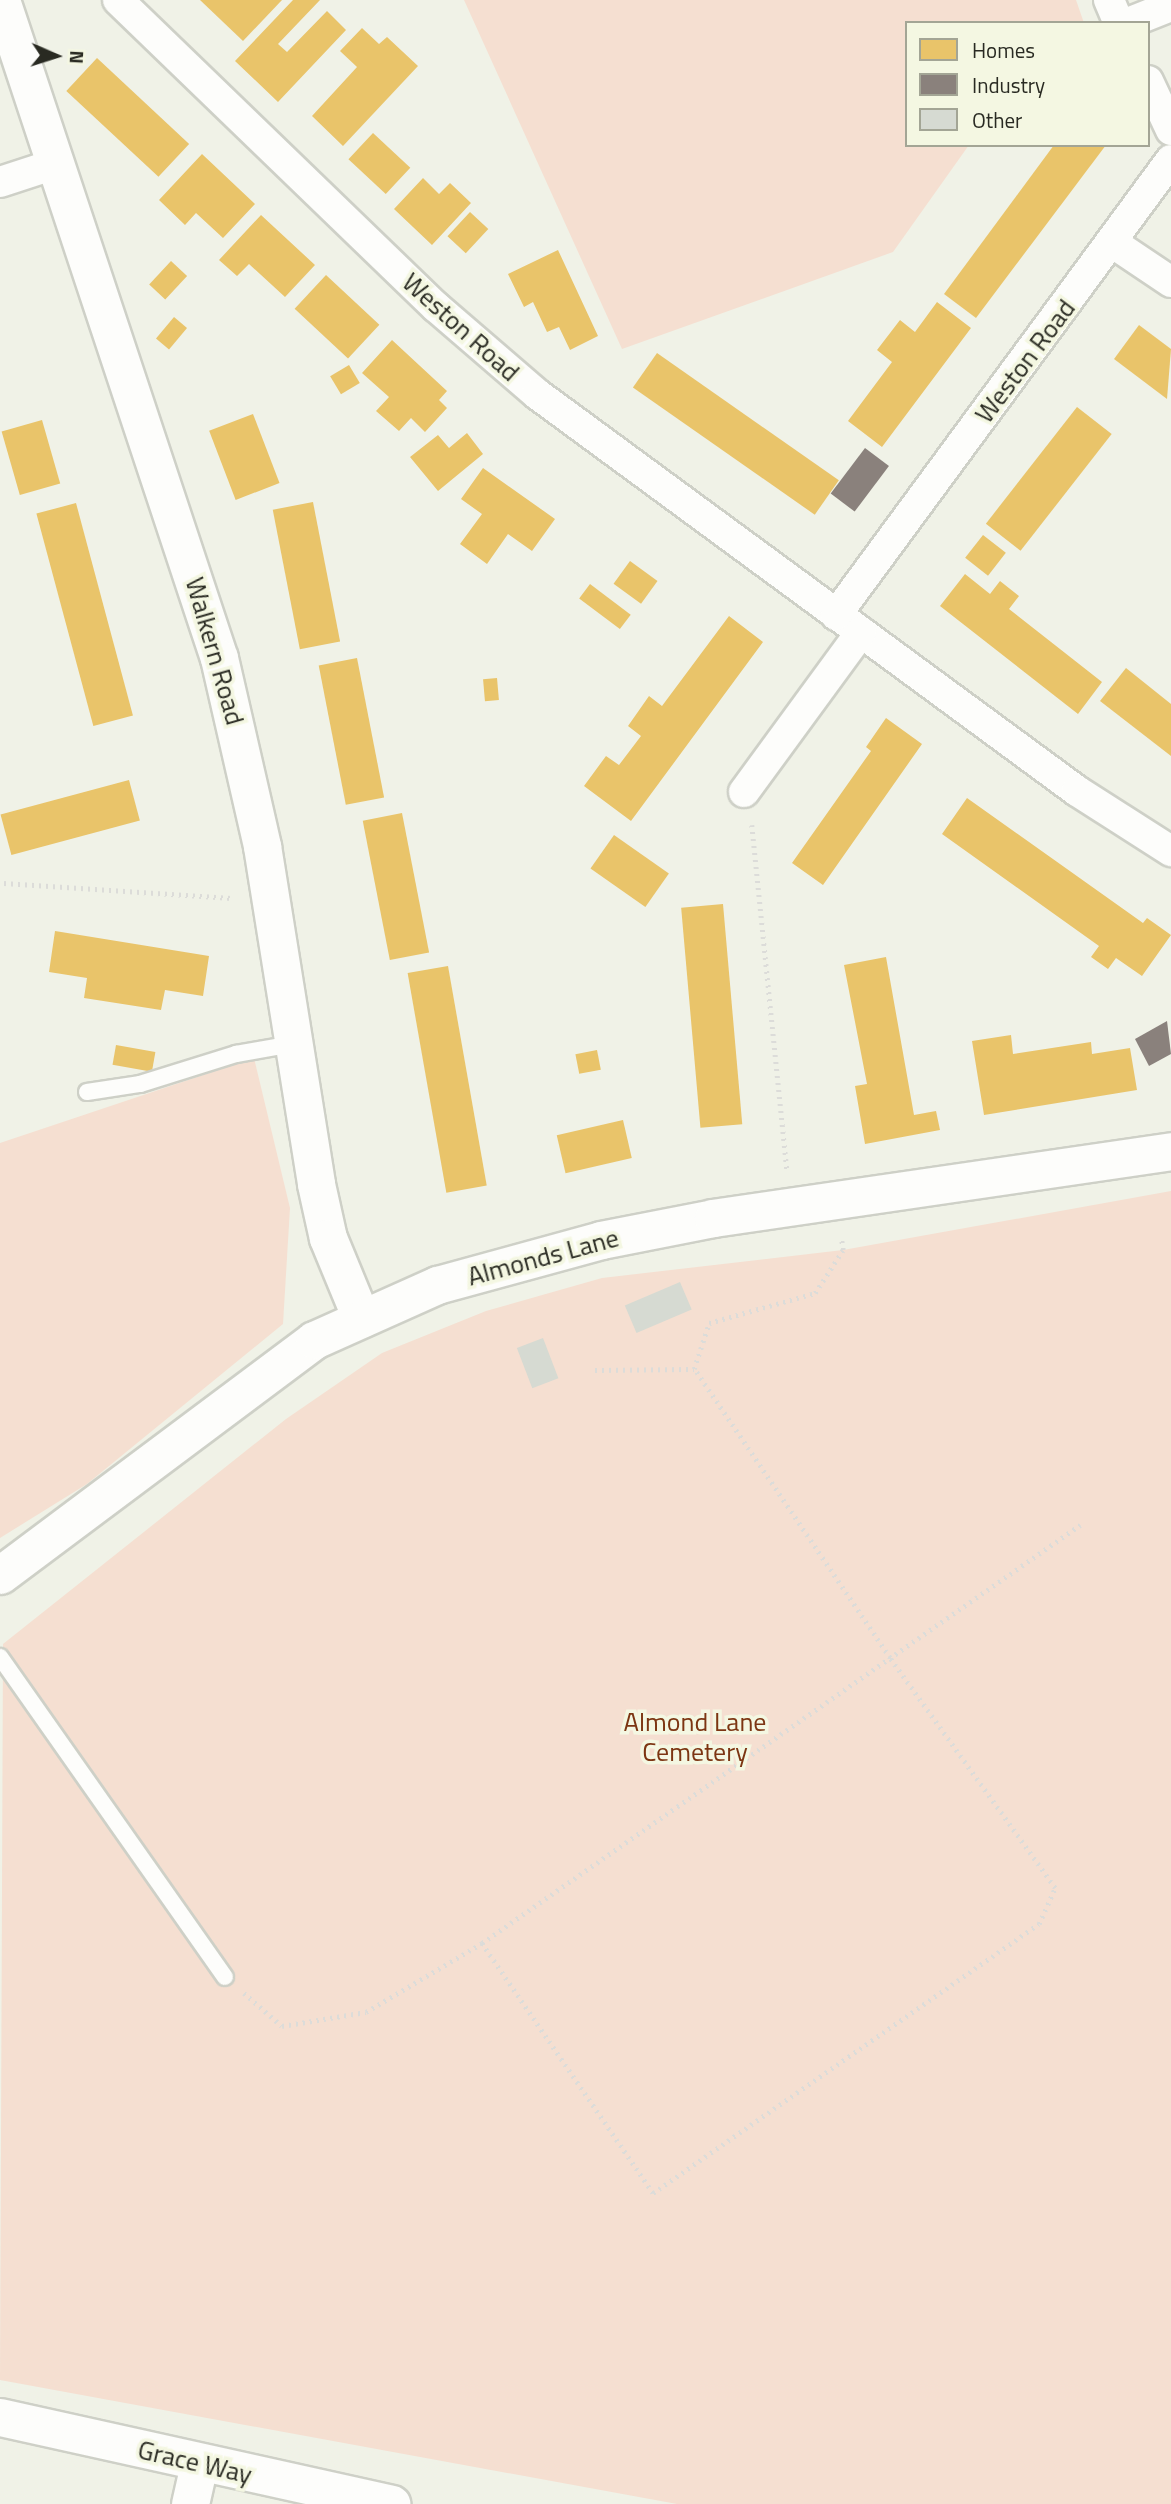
<!DOCTYPE html>
<html>
<head>
<meta charset="utf-8">
<style>
  body { margin:0 }
  #map { position:relative; width:1171px; height:2504px; overflow:hidden; background:#f0f2e7; font-family:"Titillium Web",sans-serif }
  div>[style] { position:absolute }
  [style*='--x'] { left:calc(var(--x)*1px); top:calc(var(--y)*1px); width:calc(var(--w)*1px); rotate:calc(var(--a)*1deg) }
  .green>* { inset:0; background:#f5dfd1 }
  .homes>* { inset:0; background:#e9c46a; transform-origin:0 0 }
  .industry>* { inset:0; background:#8a817c; transform-origin:0 0 }
  .building>* { inset:0; background:#d6dad2; transform-origin:0 0 }
  .path>* { height:4.5px; margin-top:-2.25px; transform-origin:0; background:repeating-linear-gradient(90deg,#dcdcd9 0 2px,transparent 0 7px) }
  .roads { filter:drop-shadow(2px 0 #ced0c7) drop-shadow(-2px 0 #ced0c7) drop-shadow(0 2px #ced0c7) drop-shadow(0 -2px #ced0c7) }
  .service>* { height:16px; margin:-8px; padding:0 8px; transform-origin:8px; border-radius:8px; background:#fdfdfb }
  .minor>* { height:30px; margin:-15px; padding:0 15px; transform-origin:15px; border-radius:15px; background:#fdfdfb }
  .tertiary>* { height:37px; margin:-18.5px; padding:0 18.5px; transform-origin:18.5px; border-radius:18.5px; background:#fdfdfb }
  span { translate:-50% -50%; white-space:nowrap; text-align:center; line-height:1.15; -webkit-text-stroke:7px #f4f7e2; paint-order:stroke }
  .street-label { font-size:26px; color:#292a22 }
  .park-label { font-size:26px; color:#7c3512 }
  .legend { position:absolute; left:905px; top:21px; width:245px; height:126px; box-sizing:border-box; background:#f4f7e2; border:2px solid #a3a595; margin:0; padding:9px 12px; list-style:none; font-size:21px; color:#292a22 }
  .legend li { display:flex; align-items:center; gap:14px; height:35px }
  .legend b { width:35px; border:2px solid #a3a595 }
  .north { position:absolute; left:21px; top:21px; width:70px; height:70px; -webkit-text-stroke:5px #f4f7e2; paint-order:stroke; rotate:93deg; font-size:19px; font-weight:700; line-height:28px; text-align:center; color:#292a22 }
  .north::after { content:''; display:block; margin:auto; width:24px; height:32px; background:#292a22; clip-path:polygon(50% 0,100% 100%,50% 72%,0 100%) }
</style>
</head>
<body>
<div id="map">
  <div class="green">
    <i style="clip-path:polygon(464px 0,1076px 0,1084px 23px,907px 23px,907px 145px,969px 145px,893px 252px,622px 349px)"></i>
    <i style="clip-path:polygon(254px 1058px,290px 1208px,283px 1324px,87px 1484px,0 1538px,0 1143px)"></i>
    <i style="clip-path:polygon(1171px 1191px,1171px 2504px,677px 2504px,0 2380px,3px 1644px,286px 1419px,382px 1353px,486px 1311px,602px 1278px,843px 1250px)"></i>
  </div>
  <div class="homes">
    <i style="clip-path:polygon(200px 0,282px 0,243px 41px)"></i>
    <i style="clip-path:polygon(293px 0,320px 0,278px 44px,287px 52px,327px 11px,346px 30px,278px 102px,235px 61px)"></i>
    <i style="clip-path:polygon(362px 28px,379px 44px,387px 37px,418px 66px,343px 146px,312px 116px,357px 67px,340px 51px)"></i>
    <i style="left:97px;top:58px;width:126px;height:45px;rotate:43deg"></i>
    <i style="left:373px;top:133px;width:51px;height:36px;rotate:43deg"></i>
    <i style="clip-path:polygon(1054px 145px,1106px 145px,976px 318px,944px 294px)"></i>
    <i style="clip-path:polygon(202px 154px,255px 204px,223px 238px,196px 213px,185px 225px,159px 200px)"></i>
    <i style="clip-path:polygon(423px 178px,439px 194px,450px 183px,471px 203px,432px 245px,394px 209px)"></i>
    <i style="left:470px;top:212px;width:25px;height:33px;rotate:43deg"></i>
    <i style="clip-path:polygon(261px 215px,315px 265px,285px 297px,249px 264px,237px 276px,219px 260px)"></i>
    <i style="clip-path:polygon(558px 250px,598px 336px,570px 350px,559px 327px,547px 332px,533px 302px,524px 307px,508px 274px)"></i>
    <i style="left:171px;top:261px;width:22px;height:32px;rotate:43deg"></i>
    <i style="left:326px;top:275px;width:73px;height:46px;rotate:43deg"></i>
    <i style="clip-path:polygon(937px 302px,971px 328px,882px 447px,848px 421px,892px 362px,877px 350px,900px 320px,915px 332px)"></i>
    <i style="left:174px;top:317px;width:17px;height:28px;rotate:40deg"></i>
    <i style="clip-path:polygon(1139px 325px,1171px 349px,1167px 399px,1114px 359px)"></i>
    <i style="clip-path:polygon(392px 340px,447px 391px,439px 400px,447px 408px,425px 432px,411px 418px,399px 431px,376px 411px,389px 397px,362px 373px)"></i>
    <i style="left:657px;top:353px;width:222px;height:42px;rotate:35deg"></i>
    <i style="left:349px;top:365px;width:21px;height:22px;rotate:59deg"></i>
    <i style="left:1077px;top:407px;width:44px;height:148px;rotate:38deg"></i>
    <i style="left:253px;top:414px;width:74px;height:47px;rotate:69deg"></i>
    <i style="left:42px;top:420px;width:66px;height:42px;rotate:74deg"></i>
    <i style="clip-path:polygon(467px 433px,483px 454px,438px 491px,410px 457px,438px 435px,449px 448px)"></i>
    <i style="clip-path:polygon(483px 468px,555px 519px,532px 551px,508px 534px,487px 564px,460px 544px,482px 514px,461px 499px)"></i>
    <i style="left:313px;top:502px;width:142px;height:41px;rotate:79deg"></i>
    <i style="left:76px;top:503px;width:220px;height:41px;rotate:75deg"></i>
    <i style="left:983px;top:535px;width:29px;height:29px;rotate:38deg"></i>
    <i style="left:630px;top:561px;width:34px;height:28px;rotate:36deg"></i>
    <i style="clip-path:polygon(965px 574px,990px 594px,1000px 581px,1019px 596px,1009px 609px,1102px 682px,1078px 714px,940px 606px)"></i>
    <i style="left:590px;top:584px;width:51px;height:18px;rotate:37deg"></i>
    <i style="clip-path:polygon(729px 616px,763px 642px,631px 821px,584px 786px,606px 756px,619px 765px,641px 736px,628px 726px,649px 696px,662px 706px)"></i>
    <i style="left:357px;top:658px;width:142px;height:39px;rotate:79deg"></i>
    <i style="clip-path:polygon(1126px 668px,1171px 704px,1171px 756px,1100px 701px)"></i>
    <i style="left:497px;top:678px;width:22px;height:14px;rotate:85deg"></i>
    <i style="clip-path:polygon(886px 718px,922px 744px,823px 885px,792px 863px,871px 751px,866px 747px)"></i>
    <i style="left:129px;top:780px;width:42px;height:133px;rotate:75deg"></i>
    <i style="clip-path:polygon(967px 798px,1143px 923px,1147px 918px,1171px 935px,1142px 976px,1116px 958px,1108px 969px,1091px 957px,1099px 946px,942px 834px)"></i>
    <i style="left:402px;top:813px;width:142px;height:40px;rotate:79deg"></i>
    <i style="left:614px;top:835px;width:67px;height:41px;rotate:35deg"></i>
    <i style="left:723px;top:904px;width:221px;height:42px;rotate:85deg"></i>
    <i style="clip-path:polygon(55px 931px,209px 956px,203px 996px,165px 990px,161px 1010px,84px 998px,87px 978px,49px 972px)"></i>
    <i style="clip-path:polygon(886px 957px,914px 1115px,936px 1111px,940px 1130px,865px 1144px,855px 1086px,867px 1084px,844px 965px)"></i>
    <i style="left:448px;top:966px;width:223px;height:41px;rotate:80deg"></i>
    <i style="clip-path:polygon(1011px 1035px,1013px 1054px,1091px 1042px,1092px 1054px,1130px 1048px,1137px 1090px,984px 1115px,972px 1041px)"></i>
    <i style="left:116px;top:1045px;width:40px;height:20px;rotate:10deg"></i>
    <i style="left:597px;top:1050px;width:20px;height:22px;rotate:79deg"></i>
    <i style="left:623px;top:1120px;width:39px;height:68px;rotate:77deg"></i>
  </div>
  <div class="industry">
    <i style="left:865px;top:448px;width:30px;height:57px;rotate:37deg"></i>
    <i style="clip-path:polygon(1167px 1021px,1171px 1054px,1149px 1066px,1135px 1039px)"></i>
  </div>
  <div class="building">
    <i style="left:680px;top:1282px;width:30px;height:60px;rotate:67deg"></i>
    <i style="left:543px;top:1338px;width:43px;height:28px;rotate:69deg"></i>
  </div>
  <div class="path">
    <i style="--x:752;--y:825;--w:348;--a:84.2"></i>
    <i style="--x:4;--y:883;--w:228;--a:3.8"></i>
    <i style="--x:595;--y:1370;--w:99;--a:-0.6"></i>
    <i style="--x:482;--y:1943;--w:303;--a:55.6"></i>
    <i style="--x:653;--y:2193;--w:470;--a:-34.9"></i>
    <i style="--x:1039;--y:1924;--w:39;--a:-66"></i>
    <i style="--x:1055;--y:1888;--w:283;--a:-125.7"></i>
    <i style="--x:890;--y:1658;--w:349;--a:-124.1"></i>
    <i style="--x:694;--y:1369;--w:48;--a:-71.9"></i>
    <i style="--x:709;--y:1323;--w:110;--a:-15.8"></i>
    <i style="--x:815;--y:1293;--w:51;--a:-56.9"></i>
    <i style="--x:843;--y:1250;--w:13;--a:-99"></i>
    <i style="--x:244;--y:1993;--w:50;--a:41"></i>
    <i style="--x:282;--y:2026;--w:85;--a:-9.5"></i>
    <i style="--x:366;--y:2012;--w:135;--a:-30.7"></i>
    <i style="--x:482;--y:1943;--w:730;--a:-34.95"></i>
  </div>
  <div class="roads">
    <div class="service">
      <i style="--x:87;--y:1092;--w:54;--a:-8.6"></i>
      <i style="--x:140;--y:1084;--w:101;--a:-17.4"></i>
      <i style="--x:236;--y:1054;--w:57;--a:-10.1"></i>
      <i style="--x:0;--y:1657;--w:391;--a:54.9"></i>
    </div>
    <div class="minor">
      <i style="--x:118;--y:0;--w:442;--a:44"></i>
      <i style="--x:436;--y:307;--w:133;--a:40.7"></i>
      <i style="--x:537;--y:394;--w:670;--a:36.32"></i>
      <i style="--x:1077;--y:791;--w:112;--a:32.6"></i>
      <i style="--x:1109;--y:0;--w:25;--a:67"></i>
      <i style="--x:1128;--y:23;--w:46;--a:-21.6"></i>
      <i style="--x:1148;--y:81;--w:54;--a:64.9"></i>
      <i style="--x:0;--y:182;--w:58;--a:-18.1"></i>
      <i style="--x:1113;--y:243;--w:70;--a:33.9"></i>
      <i style="--x:836;--y:615;--w:565;--a:-53.64"></i>
      <i style="--x:744;--y:792;--w:198;--a:-53.8"></i>
    </div>
    <div class="tertiary">
      <i style="--x:1;--y:0;--w:693;--a:71.67"></i>
      <i style="--x:219;--y:658;--w:193;--a:77.1"></i>
      <i style="--x:262;--y:846;--w:342;--a:80.9"></i>
      <i style="--x:316;--y:1184;--w:55;--a:77.5"></i>
      <i style="--x:328;--y:1238;--w:87;--a:67.6"></i>
      <i style="--x:0;--y:1575;--w:392;--a:-36.8"></i>
      <i style="--x:314;--y:1340;--w:135;--a:-24.1"></i>
      <i style="--x:437;--y:1285;--w:170;--a:-15.3"></i>
      <i style="--x:601;--y:1240;--w:114;--a:-11.1"></i>
      <i style="--x:713;--y:1218;--w:463;--a:-8.3"></i>
      <i style="--x:0;--y:2417;--w:401;--a:12.5"></i>
      <i style="--x:190;--y:2504;--w:41;--a:-77.3"></i>
    </div>
  </div>
  <div class="street-label">
    <span style="left:461px;top:327px;rotate:42deg">Weston Road</span>
    <span style="left:1025px;top:361px;rotate:-53deg">Weston Road</span>
    <span style="left:215px;top:651px;rotate:74deg">Walkern Road</span>
    <span style="left:543px;top:1257px;rotate:-15deg">Almonds Lane</span>
    <span style="left:195px;top:2462px;rotate:13deg">Grace Way</span>
  </div>
  <div class="park-label">
    <span style="left:695px;top:1737px">Almond Lane<br>Cemetery</span>
  </div>
  <ul class="legend">
  <li><b style="height:19px;background:#e9c46a"></b>Homes</li>
  <li><b style="height:19px;background:#8a817c"></b>Industry</li>
  <li><b style="height:19px;background:#d6dad2"></b>Other</li>
  </ul>
  <div class="north">N</div>
</div>
</body>
</html>
